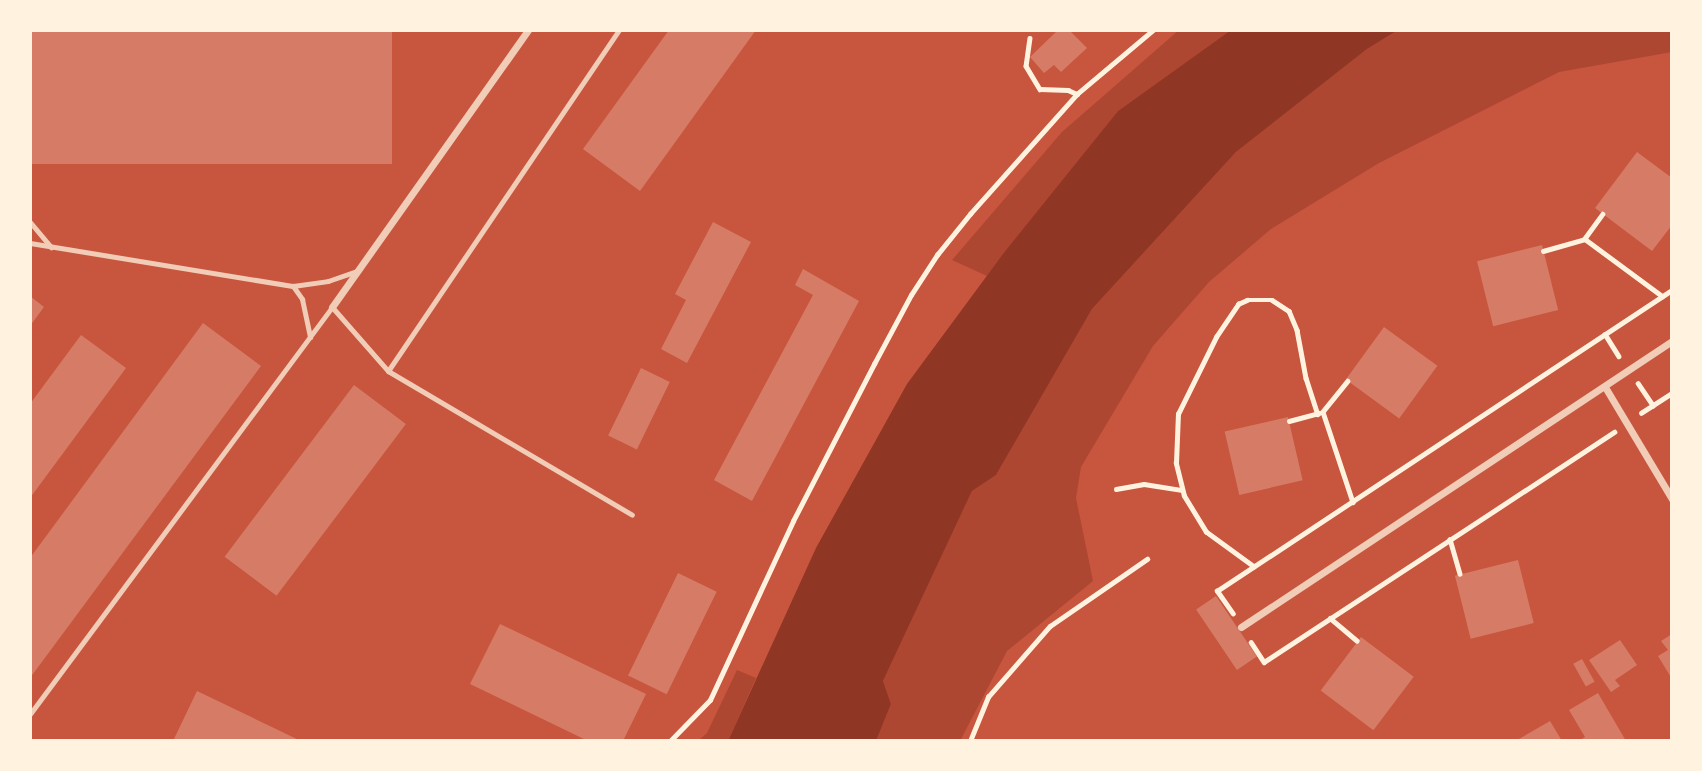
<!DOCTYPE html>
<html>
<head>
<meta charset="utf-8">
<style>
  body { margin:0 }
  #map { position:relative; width:1702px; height:771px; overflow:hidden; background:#c8553d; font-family:Merriweather,serif }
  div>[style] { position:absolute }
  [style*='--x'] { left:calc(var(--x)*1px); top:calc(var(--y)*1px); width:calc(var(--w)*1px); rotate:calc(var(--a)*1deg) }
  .green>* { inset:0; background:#ae4732 }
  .water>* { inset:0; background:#8f3625 }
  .building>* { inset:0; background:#d67c66; transform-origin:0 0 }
  .path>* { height:4.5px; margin:-2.25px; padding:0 2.25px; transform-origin:2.25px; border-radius:2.25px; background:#fff3e0 }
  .service>* { height:5px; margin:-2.5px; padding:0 2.5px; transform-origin:2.5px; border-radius:2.5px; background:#f1ccb7 }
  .minor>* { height:7px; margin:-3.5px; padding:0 3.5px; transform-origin:3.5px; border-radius:3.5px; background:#f1ccb7 }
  span { translate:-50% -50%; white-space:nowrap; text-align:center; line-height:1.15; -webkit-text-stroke:6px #fff3e0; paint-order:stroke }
  .frame { position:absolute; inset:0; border:32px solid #fff3e0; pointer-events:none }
</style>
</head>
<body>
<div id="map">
  <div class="green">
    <i style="clip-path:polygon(1179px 30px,1231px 30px,1118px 111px,987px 276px,952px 260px,1062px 132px)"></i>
    <i style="clip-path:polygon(1398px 30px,1672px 30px,1672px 52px,1559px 72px,1379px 163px,1271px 229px,1209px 282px,1153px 346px,1081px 467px,1076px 498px,1093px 581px,1007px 651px,960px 741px,876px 741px,891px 704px,883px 681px,972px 491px,996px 475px,1092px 309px,1236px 152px,1367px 49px)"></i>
    <i style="clip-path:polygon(737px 670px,756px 678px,728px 741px,698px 741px,707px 733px)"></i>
  </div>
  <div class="water">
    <i style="clip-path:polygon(1231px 30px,1398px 30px,1367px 49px,1236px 152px,1092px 309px,996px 475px,972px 491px,883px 681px,891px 704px,876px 741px,728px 741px,816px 548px,907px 384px,1003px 254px,1118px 111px)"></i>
  </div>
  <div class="building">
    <i style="left:30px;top:30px;width:362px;height:134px"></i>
    <i style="clip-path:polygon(669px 30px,756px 30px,640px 191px,583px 149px)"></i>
    <i style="clip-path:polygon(1058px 30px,1069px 30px,1087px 48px,1061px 72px,1054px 65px,1044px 73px,1030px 57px)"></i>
    <i style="clip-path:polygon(1637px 152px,1672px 178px,1672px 225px,1652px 251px,1595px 208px)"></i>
    <i style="clip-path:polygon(713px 222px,751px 242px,687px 363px,661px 349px,686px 300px,675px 294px)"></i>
    <i style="left:1542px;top:245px;width:67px;height:67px;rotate:76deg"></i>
    <i style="clip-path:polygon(803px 269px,859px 301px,752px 501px,714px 480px,813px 295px,795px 285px)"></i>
    <i style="clip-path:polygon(30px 296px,44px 307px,30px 326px)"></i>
    <i style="clip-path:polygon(203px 323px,261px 366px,30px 678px,30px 558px)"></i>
    <i style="left:1384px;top:327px;width:66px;height:65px;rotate:36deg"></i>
    <i style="clip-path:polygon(81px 335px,126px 368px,30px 498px,30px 404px)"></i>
    <i style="left:641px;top:368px;width:32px;height:75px;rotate:26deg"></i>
    <i style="left:354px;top:385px;width:65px;height:215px;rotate:37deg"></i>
    <i style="left:1288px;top:417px;width:65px;height:65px;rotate:77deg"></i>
    <i style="left:1518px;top:560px;width:65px;height:65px;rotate:76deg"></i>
    <i style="left:678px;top:573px;width:43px;height:114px;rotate:26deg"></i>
    <i style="left:1216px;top:596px;width:73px;height:24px;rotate:56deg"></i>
    <i style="clip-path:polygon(500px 624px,646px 694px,623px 741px,588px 741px,470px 684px)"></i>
    <i style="clip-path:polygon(1672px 634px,1672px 679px,1658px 656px,1668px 650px,1661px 641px)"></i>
    <i style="left:1361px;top:637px;width:66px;height:67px;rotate:37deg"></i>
    <i style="clip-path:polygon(1620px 640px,1637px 665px,1615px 680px,1620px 686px,1611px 692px,1589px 660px)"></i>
    <i style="left:1582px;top:659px;width:26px;height:10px;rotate:61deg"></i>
    <i style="clip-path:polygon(197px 691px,301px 741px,173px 741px)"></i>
    <i style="clip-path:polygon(1598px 693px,1626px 741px,1579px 741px,1585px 737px,1569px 710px)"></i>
    <i style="clip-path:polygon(1550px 721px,1562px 741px,1521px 741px,1519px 739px)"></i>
  </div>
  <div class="path">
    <i style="--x:1030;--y:38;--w:28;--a:98"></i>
    <i style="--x:1026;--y:66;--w:27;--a:59"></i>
    <i style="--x:1040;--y:89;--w:28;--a:2"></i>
    <i style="--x:1068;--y:90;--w:10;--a:24"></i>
    <i style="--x:1603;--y:214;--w:31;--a:126"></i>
    <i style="--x:1585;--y:239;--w:96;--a:36.5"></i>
    <i style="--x:1543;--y:251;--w:44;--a:-15.9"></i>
    <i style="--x:1605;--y:334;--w:26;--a:58"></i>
    <i style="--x:1348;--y:381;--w:40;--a:129"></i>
    <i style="--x:1323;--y:412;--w:95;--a:71.6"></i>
    <i style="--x:1638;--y:383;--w:27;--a:56"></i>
    <i style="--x:1641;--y:413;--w:37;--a:-33"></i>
    <i style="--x:1289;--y:421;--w:31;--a:-15"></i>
    <i style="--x:1116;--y:489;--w:28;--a:-10"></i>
    <i style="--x:1144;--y:484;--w:37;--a:9"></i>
    <i style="--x:1450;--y:539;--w:36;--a:74"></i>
    <i style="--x:1254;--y:567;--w:59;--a:-143.9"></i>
    <i style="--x:1206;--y:532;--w:42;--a:-121.4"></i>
    <i style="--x:1184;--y:496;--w:34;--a:-104"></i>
    <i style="--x:1176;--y:463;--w:49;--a:-87.7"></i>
    <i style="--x:1178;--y:414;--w:86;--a:-63.7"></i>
    <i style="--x:1216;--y:337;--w:40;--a:-56"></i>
    <i style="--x:1238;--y:304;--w:10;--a:-24"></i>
    <i style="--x:1247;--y:300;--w:25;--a:0"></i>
    <i style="--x:1272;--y:300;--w:20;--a:33"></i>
    <i style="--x:1289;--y:311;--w:21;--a:67"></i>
    <i style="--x:1297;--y:330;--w:49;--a:79.4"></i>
    <i style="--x:1306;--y:378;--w:38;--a:72"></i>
    <i style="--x:1233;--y:614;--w:28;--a:-125"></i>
    <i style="--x:1217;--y:591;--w:546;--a:-33.49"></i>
    <i style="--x:1330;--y:618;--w:35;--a:40"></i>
    <i style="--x:1251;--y:642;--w:24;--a:57"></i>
    <i style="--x:1264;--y:662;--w:419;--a:-33.3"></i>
    <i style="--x:670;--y:741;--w:57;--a:-45.7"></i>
    <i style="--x:710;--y:700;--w:197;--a:-65.1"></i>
    <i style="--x:793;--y:521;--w:177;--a:-62.7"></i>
    <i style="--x:874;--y:364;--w:78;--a:-61.8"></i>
    <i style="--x:911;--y:295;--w:48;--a:-57"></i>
    <i style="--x:937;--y:255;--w:53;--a:-51.2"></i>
    <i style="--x:970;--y:214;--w:161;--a:-48.3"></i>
    <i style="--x:1077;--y:94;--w:99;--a:-40.1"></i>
    <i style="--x:970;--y:741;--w:48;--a:-67.8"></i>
    <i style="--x:988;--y:697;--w:94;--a:-48.9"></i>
    <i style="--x:1050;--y:626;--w:118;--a:-34.6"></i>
  </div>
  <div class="service">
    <i style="--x:30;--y:222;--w:33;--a:50"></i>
    <i style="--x:30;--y:243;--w:266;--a:9.3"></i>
    <i style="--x:293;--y:286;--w:35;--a:-8"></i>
    <i style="--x:328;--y:281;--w:31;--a:-19"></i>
    <i style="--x:293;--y:286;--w:16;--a:55"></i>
    <i style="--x:302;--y:299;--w:39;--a:78"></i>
    <i style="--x:388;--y:371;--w:283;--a:30.5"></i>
    <i style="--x:30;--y:714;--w:507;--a:-53.42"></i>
    <i style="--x:332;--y:307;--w:85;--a:48.8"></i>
    <i style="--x:388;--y:371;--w:412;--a:-55.9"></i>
  </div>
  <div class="minor">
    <i style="--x:332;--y:307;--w:339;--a:-54.7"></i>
    <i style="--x:1605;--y:387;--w:131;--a:59.1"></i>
    <i style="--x:1241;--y:627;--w:517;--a:-33.57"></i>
  </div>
  <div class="frame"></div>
</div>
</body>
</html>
